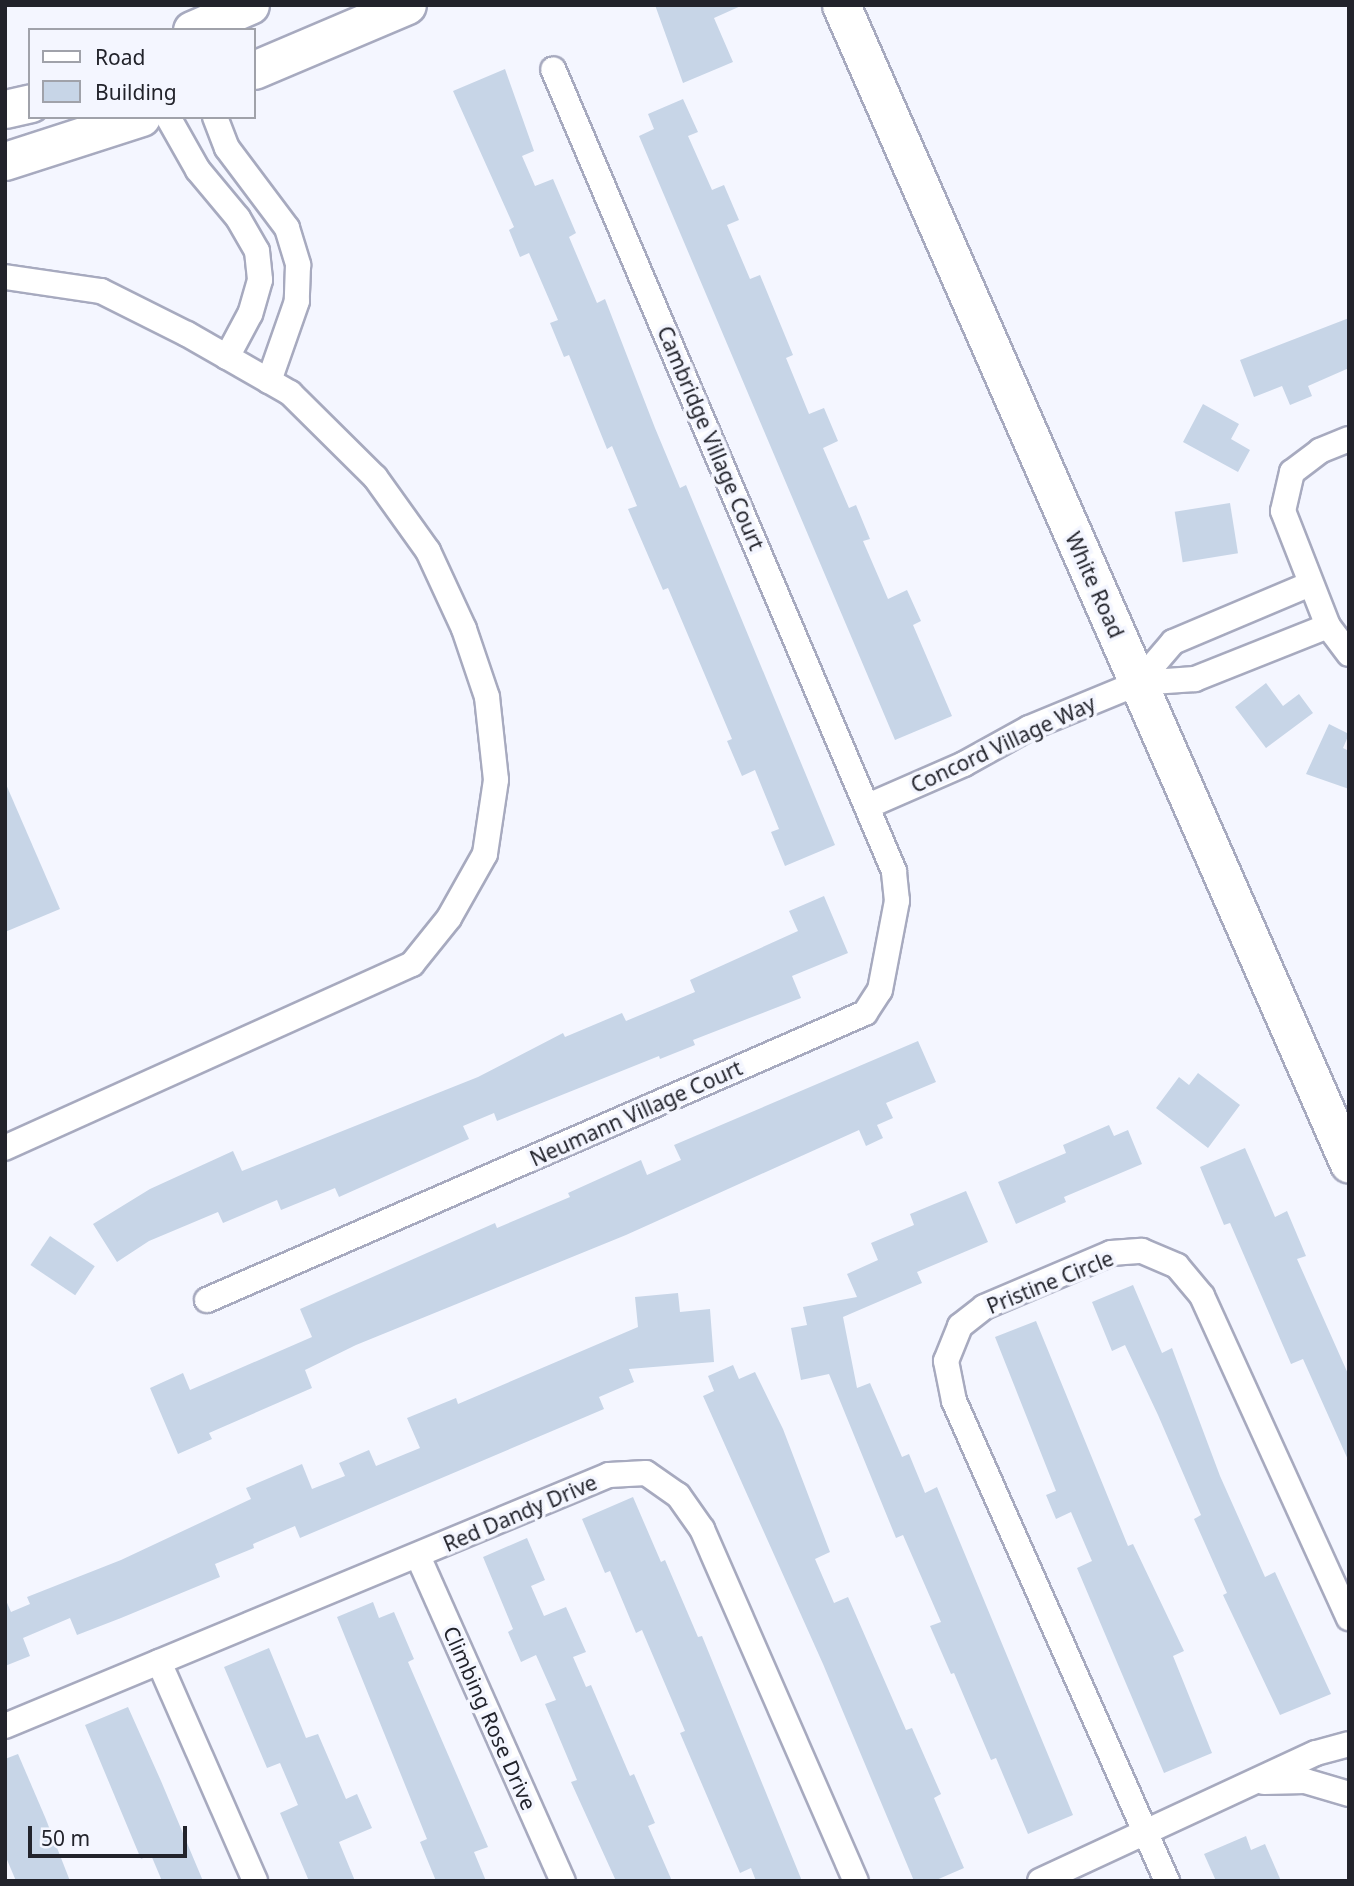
<!DOCTYPE html>
<html>
<head>
<meta charset="utf-8">
<style>
  body { margin:0 }
  #map { position:relative; width:1354px; height:1886px; overflow:hidden; background:#f4f6ff; font-family:"Noto Sans",sans-serif }
  div>[style] { position:absolute }
  [style*='--x'] { left:calc(var(--x)*1px); top:calc(var(--y)*1px); width:calc(var(--w)*1px); rotate:calc(var(--a)*1deg) }
  .building>* { inset:0; background:#c7d5e7; transform-origin:0 0 }
  .roads { filter:drop-shadow(2px 0 #a7aabf) drop-shadow(-2px 0 #a7aabf) drop-shadow(0 2px #a7aabf) drop-shadow(0 -2px #a7aabf) }
  .street>* { height:24px; margin:-12px; padding:0 12px; transform-origin:12px; border-radius:12px; background:#fff }
  .secondary>* { height:37px; margin:-18.5px; padding:0 18.5px; transform-origin:18.5px; border-radius:18.5px; background:#fff }
  span { translate:-50% -50%; white-space:nowrap; text-align:center; line-height:1.15; -webkit-text-stroke:7px #f4f6ff; paint-order:stroke }
  .street-label { font-size:21px; color:#22232b }
  .frame { position:absolute; inset:0; border:7px solid #22232b; pointer-events:none }
  .legend { position:absolute; left:28px; top:28px; width:228px; height:91px; box-sizing:border-box; background:#f4f6ff; border:2px solid #a0a2aa; margin:0; padding:9px 12px; list-style:none; font-size:21px; color:#22232b }
  .legend li { display:flex; align-items:center; gap:14px; height:35px }
  .legend b { width:35px; border:2px solid #a0a2aa }
  .scale { position:absolute; left:28px; top:1826px; width:159px; height:32px; box-sizing:border-box; border:4px solid #22232b; border-top:0; padding-left:9px; font-size:21px; line-height:24px; white-space:nowrap; color:#22232b; -webkit-text-stroke:5px #f4f6ff; paint-order:stroke }
</style>
</head>
<body>
<div id="map">
  <div class="building">
    <i style="clip-path:polygon(655px 5px,743px 5px,714px 18px,733px 62px,683px 83px)"></i>
    <i style="clip-path:polygon(505px 69px,534px 151px,522px 156px,535px 186px,553px 179px,576px 233px,569px 237px,597px 303px,605px 299px,655px 428px,680px 488px,686px 485px,835px 845px,785px 866px,771px 832px,779px 829px,755px 770px,742px 776px,727px 741px,732px 739px,668px 588px,663px 590px,628px 509px,637px 506px,612px 446px,607px 449px,569px 355px,564px 357px,550px 323px,558px 320px,529px 253px,520px 257px,509px 230px,514px 227px,453px 91px)"></i>
    <i style="clip-path:polygon(683px 99px,698px 132px,688px 136px,712px 190px,724px 185px,739px 220px,727px 225px,750px 279px,760px 275px,793px 355px,786px 358px,809px 414px,824px 408px,838px 441px,823px 448px,849px 508px,856px 505px,870px 539px,863px 541px,888px 599px,907px 590px,921px 621px,913px 625px,952px 716px,895px 740px,639px 136px,654px 129px,648px 114px)"></i>
    <i style="clip-path:polygon(1349px 318px,1349px 368px,1308px 386px,1312px 396px,1290px 405px,1282px 386px,1254px 397px,1240px 360px)"></i>
    <i style="clip-path:polygon(1203px 404px,1239px 424px,1231px 439px,1250px 450px,1238px 472px,1183px 442px)"></i>
    <i style="left:1230px;top:503px;width:51px;height:56px;rotate:81deg"></i>
    <i style="clip-path:polygon(1266px 683px,1283px 706px,1299px 694px,1313px 713px,1266px 748px,1235px 707px)"></i>
    <i style="clip-path:polygon(1329px 724px,1349px 734px,1343px 748px,1349px 751px,1349px 789px,1306px 774px)"></i>
    <i style="clip-path:polygon(5px 782px,60px 909px,5px 932px)"></i>
    <i style="clip-path:polygon(824px 896px,848px 953px,792px 976px,801px 998px,693px 1040px,695px 1045px,660px 1059px,659px 1056px,497px 1121px,494px 1113px,463px 1126px,469px 1139px,339px 1197px,335px 1188px,281px 1210px,277px 1200px,223px 1223px,218px 1212px,149px 1241px,117px 1262px,93px 1224px,150px 1189px,233px 1151px,242px 1171px,478px 1077px,563px 1033px,565px 1037px,622px 1013px,626px 1021px,695px 992px,690px 980px,798px 931px,789px 911px)"></i>
    <i style="clip-path:polygon(918px 1041px,936px 1082px,886px 1103px,893px 1118px,877px 1125px,883px 1138px,866px 1146px,859px 1130px,626px 1235px,356px 1345px,305px 1370px,312px 1388px,209px 1433px,212px 1439px,178px 1454px,150px 1388px,183px 1373px,190px 1390px,312px 1337px,300px 1309px,495px 1223px,497px 1228px,570px 1197px,568px 1193px,641px 1160px,647px 1175px,681px 1160px,674px 1145px)"></i>
    <i style="clip-path:polygon(1198px 1073px,1240px 1105px,1208px 1148px,1156px 1108px,1179px 1077px,1189px 1085px)"></i>
    <i style="clip-path:polygon(1109px 1125px,1114px 1136px,1128px 1130px,1142px 1164px,1064px 1197px,1066px 1202px,1016px 1224px,998px 1182px,1066px 1153px,1063px 1145px)"></i>
    <i style="clip-path:polygon(1245px 1148px,1275px 1217px,1287px 1211px,1306px 1256px,1297px 1259px,1349px 1376px,1349px 1462px,1303px 1359px,1291px 1364px,1230px 1223px,1224px 1225px,1200px 1167px)"></i>
    <i style="clip-path:polygon(966px 1191px,988px 1242px,917px 1272px,922px 1283px,843px 1317px,857px 1388px,870px 1383px,902px 1457px,909px 1454px,925px 1493px,937px 1487px,1073px 1815px,1028px 1834px,996px 1758px,991px 1760px,954px 1673px,951px 1674px,930px 1626px,941px 1622px,903px 1535px,896px 1538px,829px 1374px,801px 1380px,791px 1328px,807px 1325px,803px 1307px,857px 1297px,847px 1274px,878px 1260px,871px 1243px,914px 1225px,910px 1214px)"></i>
    <i style="left:50px;top:1236px;width:54px;height:35px;rotate:34deg"></i>
    <i style="clip-path:polygon(1133px 1285px,1162px 1353px,1172px 1348px,1220px 1476px,1265px 1577px,1275px 1572px,1331px 1694px,1280px 1715px,1223px 1595px,1227px 1593px,1194px 1519px,1201px 1515px,1158px 1415px,1125px 1345px,1112px 1351px,1092px 1302px)"></i>
    <i style="clip-path:polygon(678px 1293px,680px 1312px,710px 1309px,714px 1362px,629px 1369px,634px 1382px,599px 1397px,604px 1409px,300px 1538px,295px 1526px,253px 1544px,254px 1548px,215px 1564px,220px 1577px,121px 1618px,77px 1635px,70px 1618px,23px 1638px,30px 1656px,5px 1666px,5px 1598px,11px 1612px,30px 1604px,27px 1597px,121px 1560px,251px 1499px,246px 1488px,302px 1464px,312px 1489px,345px 1476px,339px 1463px,369px 1450px,376px 1466px,420px 1448px,407px 1418px,456px 1398px,458px 1404px,638px 1327px,635px 1297px)"></i>
    <i style="clip-path:polygon(1036px 1321px,1128px 1546px,1133px 1544px,1184px 1651px,1173px 1656px,1212px 1753px,1164px 1773px,1077px 1568px,1092px 1561px,1071px 1512px,1056px 1519px,1046px 1495px,1056px 1491px,995px 1337px)"></i>
    <i style="clip-path:polygon(733px 1365px,739px 1379px,755px 1372px,783px 1429px,830px 1552px,815px 1559px,834px 1603px,848px 1597px,906px 1730px,912px 1728px,941px 1794px,934px 1798px,964px 1868px,934px 1881px,914px 1881px,823px 1664px,703px 1396px,714px 1391px,708px 1376px)"></i>
    <i style="clip-path:polygon(633px 1497px,661px 1562px,665px 1560px,698px 1637px,702px 1636px,802px 1881px,756px 1881px,751px 1868px,740px 1873px,680px 1733px,685px 1731px,642px 1630px,636px 1633px,610px 1571px,605px 1573px,582px 1519px)"></i>
    <i style="clip-path:polygon(527px 1538px,545px 1580px,531px 1586px,544px 1616px,566px 1607px,586px 1652px,573px 1657px,586px 1687px,591px 1685px,630px 1776px,634px 1774px,655px 1823px,648px 1826px,672px 1881px,616px 1881px,571px 1782px,577px 1780px,545px 1704px,556px 1700px,536px 1655px,521px 1662px,508px 1632px,513px 1629px,483px 1557px)"></i>
    <i style="clip-path:polygon(373px 1602px,379px 1618px,394px 1612px,414px 1659px,408px 1662px,488px 1847px,474px 1852px,486px 1881px,436px 1881px,420px 1842px,427px 1839px,337px 1617px)"></i>
    <i style="clip-path:polygon(269px 1648px,306px 1738px,318px 1734px,346px 1799px,357px 1794px,372px 1828px,339px 1842px,355px 1881px,309px 1881px,280px 1813px,298px 1805px,280px 1763px,267px 1768px,224px 1667px)"></i>
    <i style="clip-path:polygon(128px 1707px,161px 1781px,203px 1881px,162px 1881px,151px 1855px,141px 1859px,85px 1725px)"></i>
    <i style="clip-path:polygon(18px 1754px,45px 1817px,70px 1881px,16px 1881px,5px 1855px,5px 1759px)"></i>
    <i style="clip-path:polygon(1246px 1836px,1251px 1850px,1265px 1844px,1281px 1881px,1216px 1881px,1204px 1854px)"></i>
  </div>
  <div class="roads">
    <div class="street">
      <i style="--x:168;--y:117;--w:61;--a:60.5"></i>
      <i style="--x:198;--y:170;--w:62;--a:50.2"></i>
      <i style="--x:238;--y:218;--w:38;--a:60"></i>
      <i style="--x:257;--y:251;--w:29;--a:84"></i>
      <i style="--x:260;--y:280;--w:35;--a:106"></i>
      <i style="--x:250;--y:314;--w:49;--a:118.1"></i>
      <i style="--x:215;--y:117;--w:33;--a:69"></i>
      <i style="--x:227;--y:148;--w:100;--a:53.1"></i>
      <i style="--x:287;--y:228;--w:39;--a:73"></i>
      <i style="--x:298;--y:265;--w:36;--a:92"></i>
      <i style="--x:297;--y:301;--w:85;--a:109.3"></i>
      <i style="--x:5;--y:277;--w:97;--a:8.3"></i>
      <i style="--x:101;--y:291;--w:96;--a:26.6"></i>
      <i style="--x:187;--y:334;--w:119;--a:29.8"></i>
      <i style="--x:290;--y:393;--w:120;--a:44.7"></i>
      <i style="--x:375;--y:477;--w:91;--a:54.4"></i>
      <i style="--x:428;--y:551;--w:86;--a:65.2"></i>
      <i style="--x:464;--y:629;--w:72;--a:71.3"></i>
      <i style="--x:487;--y:697;--w:83;--a:83.8"></i>
      <i style="--x:496;--y:780;--w:75;--a:98.5"></i>
      <i style="--x:485;--y:854;--w:73;--a:119.4"></i>
      <i style="--x:449;--y:918;--w:59;--a:128.8"></i>
      <i style="--x:412;--y:964;--w:447;--a:155.7"></i>
      <i style="--x:1349;--y:439;--w:31;--a:158"></i>
      <i style="--x:1320;--y:451;--w:35;--a:143"></i>
      <i style="--x:1292;--y:472;--w:40;--a:103"></i>
      <i style="--x:1283;--y:511;--w:123;--a:68.6"></i>
      <i style="--x:1328;--y:626;--w:35;--a:53"></i>
      <i style="--x:1138;--y:683;--w:54;--a:-49.5"></i>
      <i style="--x:1173;--y:642;--w:149;--a:-22.9"></i>
      <i style="--x:868;--y:806;--w:105;--a:-23.6"></i>
      <i style="--x:964;--y:764;--w:74;--a:-29"></i>
      <i style="--x:1029;--y:728;--w:118;--a:-22.4"></i>
      <i style="--x:1138;--y:683;--w:57;--a:-4"></i>
      <i style="--x:1195;--y:679;--w:143;--a:-21.7"></i>
      <i style="--x:207;--y:1300;--w:718;--a:-23.57"></i>
      <i style="--x:865;--y:1013;--w:27;--a:-57"></i>
      <i style="--x:880;--y:990;--w:91;--a:-79.2"></i>
      <i style="--x:897;--y:901;--w:30;--a:-96"></i>
      <i style="--x:894;--y:871;--w:871;--a:-113.03"></i>
      <i style="--x:418;--y:1556;--w:356;--a:66"></i>
      <i style="--x:159;--y:1662;--w:239;--a:66.3"></i>
      <i style="--x:5;--y:1726;--w:654;--a:-22.57"></i>
      <i style="--x:609;--y:1475;--w:37;--a:-3"></i>
      <i style="--x:646;--y:1473;--w:39;--a:35"></i>
      <i style="--x:678;--y:1495;--w:42;--a:54.8"></i>
      <i style="--x:702;--y:1529;--w:384;--a:66.4"></i>
      <i style="--x:1264;--y:1782;--w:41;--a:-1.4"></i>
      <i style="--x:1305;--y:1781;--w:46;--a:16.5"></i>
      <i style="--x:1040;--y:1881;--w:304;--a:-24.9"></i>
      <i style="--x:1316;--y:1753;--w:34;--a:-15"></i>
      <i style="--x:1167;--y:1881;--w:525;--a:-113.93"></i>
      <i style="--x:954;--y:1401;--w:41;--a:-101.3"></i>
      <i style="--x:946;--y:1361;--w:38;--a:-68"></i>
      <i style="--x:960;--y:1326;--w:31;--a:-38"></i>
      <i style="--x:984;--y:1307;--w:138;--a:-23"></i>
      <i style="--x:1111;--y:1253;--w:31;--a:-4"></i>
      <i style="--x:1142;--y:1251;--w:38;--a:23"></i>
      <i style="--x:1177;--y:1266;--w:39;--a:50"></i>
      <i style="--x:1202;--y:1296;--w:354;--a:65.5"></i>
    </div>
    <div class="secondary">
      <i style="--x:841;--y:5;--w:1265;--a:66.33"></i>
      <i style="--x:192;--y:30;--w:63;--a:-23.3"></i>
      <i style="--x:254;--y:70;--w:166;--a:-23"></i>
      <i style="--x:5;--y:109;--w:26;--a:-13"></i>
      <i style="--x:5;--y:161;--w:143;--a:-17.9"></i>
    </div>
  </div>
  <div class="street-label">
    <span style="left:711px;top:438px;rotate:67deg">Cambridge Village Court</span>
    <span style="left:1095px;top:585px;rotate:66deg">White Road</span>
    <span style="left:1003px;top:744px;rotate:-25deg">Concord Village Way</span>
    <span style="left:636px;top:1113px;rotate:-24deg">Neumann Village Court</span>
    <span style="left:1050px;top:1282px;rotate:-22deg">Pristine Circle</span>
    <span style="left:520px;top:1513px;rotate:-23deg">Red Dandy Drive</span>
    <span style="left:490px;top:1718px;rotate:66deg">Climbing Rose Drive</span>
  </div>
  <div class="frame"></div>
  <ul class="legend">
  <li><b style="height:9px;background:#fff"></b>Road</li>
  <li><b style="height:19px;background:#c7d5e7"></b>Building</li>
  </ul>
  <div class="scale">50 m</div>
</div>
</body>
</html>
